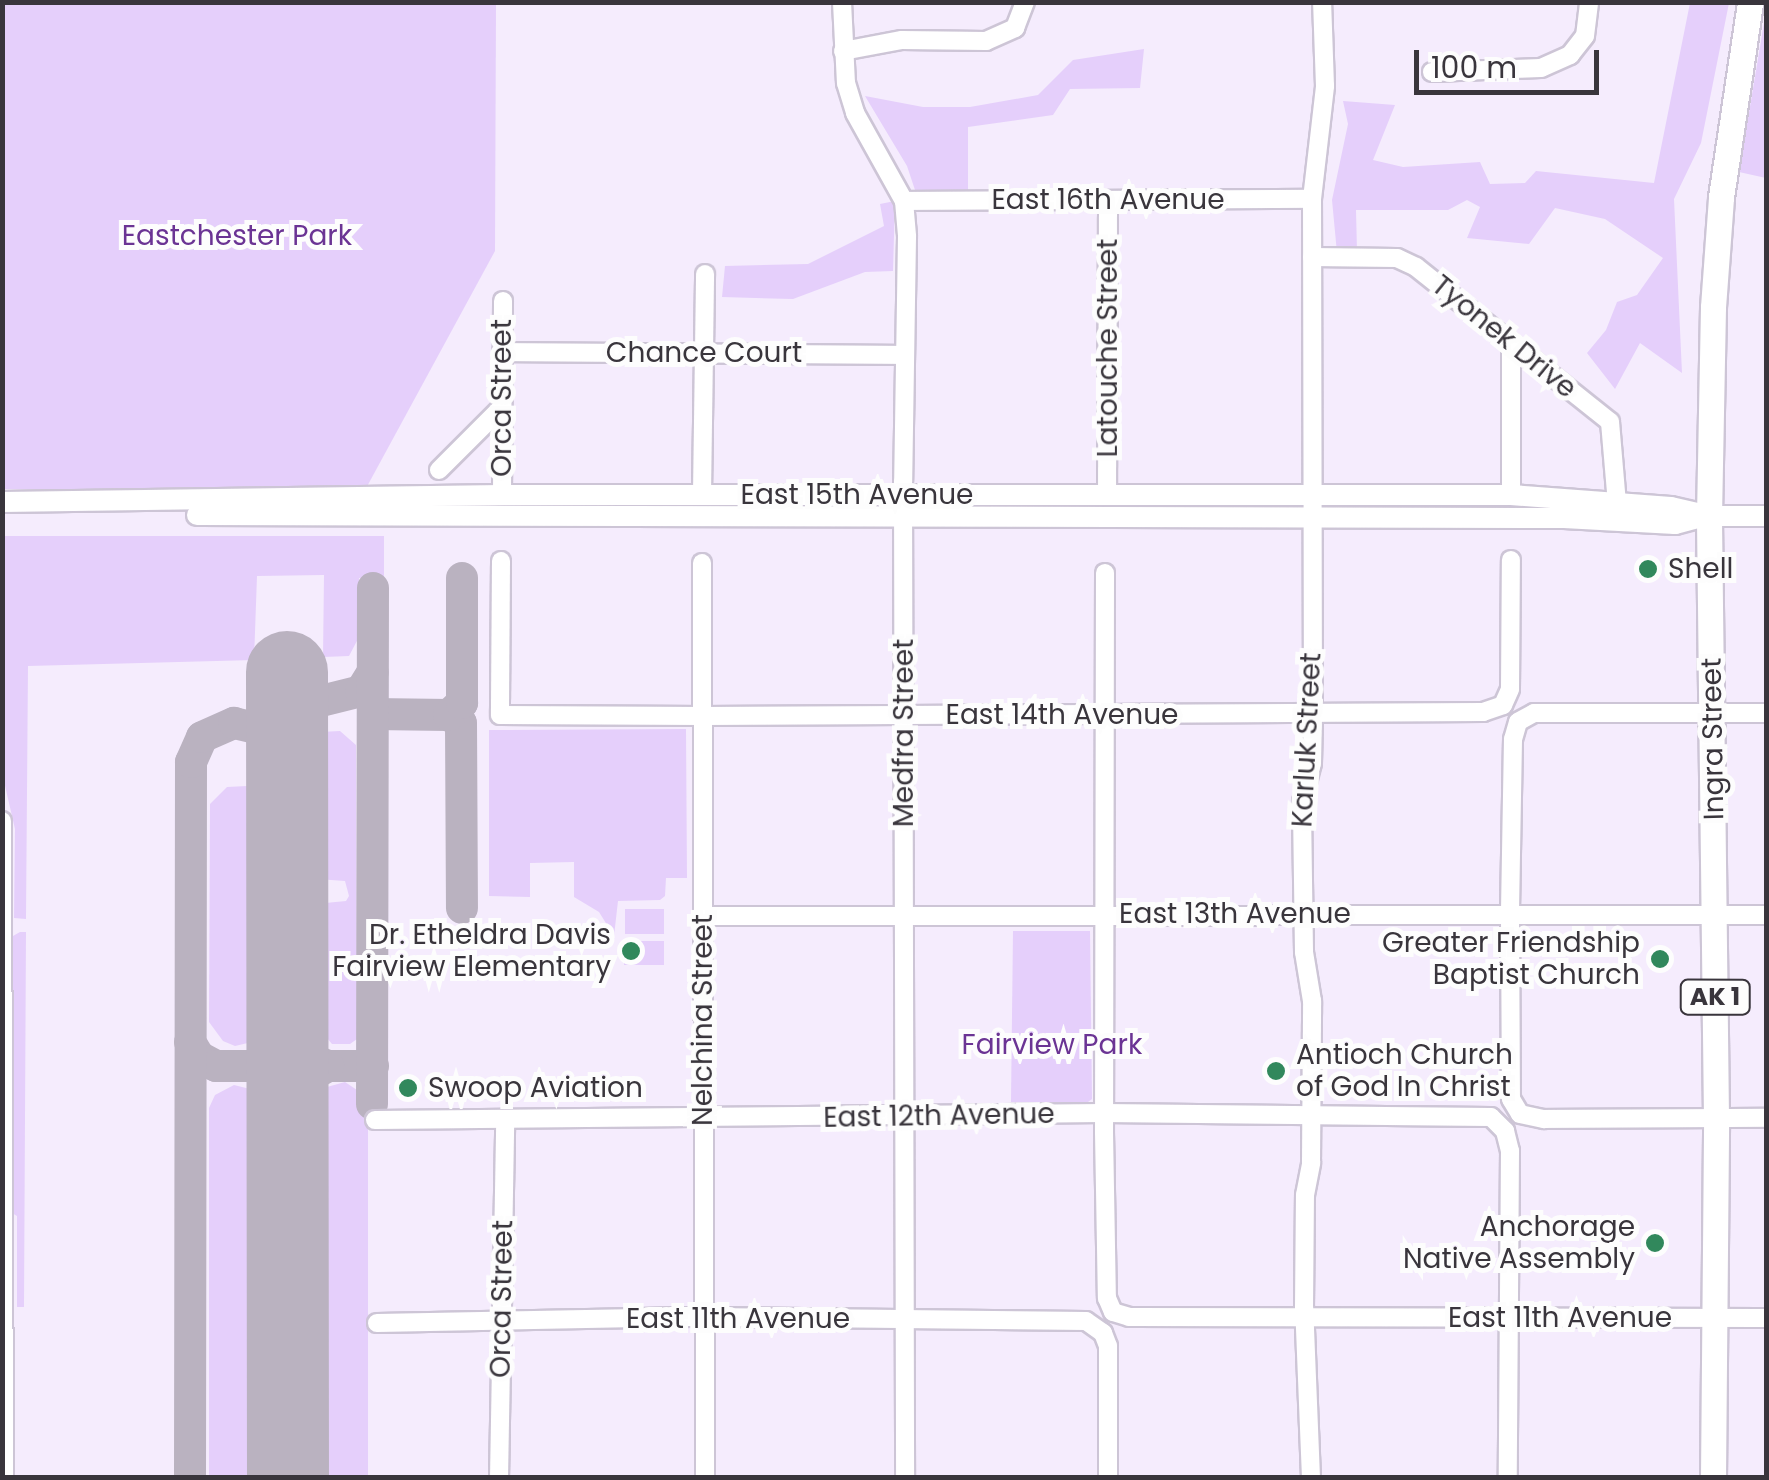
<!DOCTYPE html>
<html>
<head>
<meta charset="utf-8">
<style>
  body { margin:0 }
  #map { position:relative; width:1769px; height:1480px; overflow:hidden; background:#f5ecfd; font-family:Poppins,sans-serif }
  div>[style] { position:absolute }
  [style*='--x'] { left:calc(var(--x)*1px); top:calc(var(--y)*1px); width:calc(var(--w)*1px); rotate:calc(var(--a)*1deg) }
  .green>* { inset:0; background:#e5cffb; transform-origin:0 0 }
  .taxiway>* { height:32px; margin:-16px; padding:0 16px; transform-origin:16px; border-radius:16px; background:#bab2c0 }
  .runway>* { height:82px; margin:-41px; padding:0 41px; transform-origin:41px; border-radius:41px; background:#bab2c0 }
  .roads { filter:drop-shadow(2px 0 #cdc5d6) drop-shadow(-2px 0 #cdc5d6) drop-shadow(0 2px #cdc5d6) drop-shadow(0 -2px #cdc5d6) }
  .minor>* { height:18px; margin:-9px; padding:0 9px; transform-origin:9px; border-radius:9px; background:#fff }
  .major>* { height:20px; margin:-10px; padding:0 10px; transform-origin:10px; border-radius:10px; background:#fff }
  .highway>* { height:25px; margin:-12.5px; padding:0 12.5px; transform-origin:12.5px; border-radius:12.5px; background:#fff }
  .dots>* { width:28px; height:28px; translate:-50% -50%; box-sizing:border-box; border:5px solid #fdfdfd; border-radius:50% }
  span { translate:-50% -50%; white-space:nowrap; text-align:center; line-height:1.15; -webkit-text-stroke:10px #fdfdfd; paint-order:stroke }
  .shield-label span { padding:2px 8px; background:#fdfdfd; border:2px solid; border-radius:8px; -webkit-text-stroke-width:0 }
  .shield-label { font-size:25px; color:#39353c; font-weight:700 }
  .street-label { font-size:28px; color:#39353c }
  .park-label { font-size:28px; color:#6b3494 }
  .poi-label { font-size:28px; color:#39353c }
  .left { translate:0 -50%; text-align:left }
  .right { translate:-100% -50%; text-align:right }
  .frame { position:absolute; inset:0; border:5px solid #39353c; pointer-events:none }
  .scale { position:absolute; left:1414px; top:50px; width:185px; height:45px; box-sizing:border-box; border:5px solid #39353c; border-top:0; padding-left:12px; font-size:30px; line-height:35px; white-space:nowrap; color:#39353c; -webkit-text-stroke:8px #fdfdfd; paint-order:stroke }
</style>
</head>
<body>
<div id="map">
  <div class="green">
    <i style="clip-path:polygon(3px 3px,496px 3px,495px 251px,364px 492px,3px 489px)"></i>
    <i style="clip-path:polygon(1690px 3px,1729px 3px,1701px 143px,1674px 199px,1682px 373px,1640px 343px,1615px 389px,1587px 353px,1606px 330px,1617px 302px,1637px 295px,1663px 258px,1605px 219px,1555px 208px,1529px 244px,1467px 238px,1480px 207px,1467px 200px,1448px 210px,1356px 210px,1357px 251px,1337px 253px,1332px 200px,1348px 124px,1343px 101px,1395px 105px,1373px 160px,1403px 167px,1480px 162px,1490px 184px,1525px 183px,1536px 171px,1654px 183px)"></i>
    <i style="clip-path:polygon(1766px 11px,1766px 178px,1739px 172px)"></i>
    <i style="clip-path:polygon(1144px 49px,1140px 88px,1070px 89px,1053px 115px,968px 127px,968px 191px,916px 193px,907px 166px,865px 96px,923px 107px,970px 107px,1038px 95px,1073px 60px)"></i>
    <i style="clip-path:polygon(895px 201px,893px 271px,865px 272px,793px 299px,722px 297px,725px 266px,808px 264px,884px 226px,880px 204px)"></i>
    <i style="clip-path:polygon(3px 536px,384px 536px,384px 577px,359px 578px,359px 637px,349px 656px,323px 657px,324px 575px,257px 576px,254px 660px,28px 666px,26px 919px,14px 918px,15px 829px,3px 777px)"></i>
    <i style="clip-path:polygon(686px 729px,687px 878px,666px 878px,665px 896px,660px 900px,618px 901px,614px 936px,599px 912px,574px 897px,574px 862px,530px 863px,530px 897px,489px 896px,489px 730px)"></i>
    <i style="clip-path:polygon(340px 731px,356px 745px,357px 1039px,350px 1044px,332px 1044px,316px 1025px,315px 904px,346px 901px,349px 896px,345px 881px,317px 879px,317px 738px,320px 732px)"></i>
    <i style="clip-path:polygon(247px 786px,259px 797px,261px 810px,263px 1028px,252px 1042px,235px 1046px,223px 1041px,209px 1022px,210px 804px,227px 787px)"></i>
    <i style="left:625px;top:909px;width:39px;height:25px"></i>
    <i style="clip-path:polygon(1013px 931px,1090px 931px,1092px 1099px,1088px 1102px,1011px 1102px)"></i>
    <i style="clip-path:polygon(20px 932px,26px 932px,24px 1307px,17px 1307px,17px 1216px,12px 1213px,13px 936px)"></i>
    <i style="left:624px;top:941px;width:40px;height:24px"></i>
    <i style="clip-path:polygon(345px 1082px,363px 1094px,363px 1105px,368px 1105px,368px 1477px,319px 1477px,316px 1108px,327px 1087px)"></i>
    <i style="clip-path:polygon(234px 1085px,254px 1090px,263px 1107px,261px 1454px,256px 1477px,209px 1477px,209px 1108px,215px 1095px)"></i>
  </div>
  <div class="taxiway">
    <i style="--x:373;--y:714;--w:76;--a:0.8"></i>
    <i style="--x:449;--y:715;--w:14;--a:34"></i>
    <i style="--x:461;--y:723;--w:185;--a:89.7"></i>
    <i style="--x:449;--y:715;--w:18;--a:-43"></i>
    <i style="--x:462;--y:703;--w:125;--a:-90"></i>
    <i style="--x:288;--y:735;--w:34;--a:-60"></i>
    <i style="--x:305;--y:705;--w:58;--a:-14"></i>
    <i style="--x:361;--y:691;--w:22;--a:-58"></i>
    <i style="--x:288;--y:1010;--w:37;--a:76"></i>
    <i style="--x:297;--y:1046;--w:17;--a:45"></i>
    <i style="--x:309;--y:1058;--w:21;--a:23"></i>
    <i style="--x:190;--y:1042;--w:17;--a:59"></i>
    <i style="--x:199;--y:1057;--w:19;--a:28"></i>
    <i style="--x:216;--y:1066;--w:157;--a:0"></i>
    <i style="--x:372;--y:1104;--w:516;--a:-89.89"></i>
    <i style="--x:288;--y:1112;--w:34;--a:-67"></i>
    <i style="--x:301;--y:1081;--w:31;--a:-29"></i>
    <i style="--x:190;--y:1478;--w:716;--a:-89.92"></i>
    <i style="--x:191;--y:762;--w:27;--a:-66"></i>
    <i style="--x:202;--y:737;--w:35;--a:-24"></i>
    <i style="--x:234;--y:723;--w:35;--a:13"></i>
    <i style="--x:268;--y:731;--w:34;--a:53"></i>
    <i style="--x:281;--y:1478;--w:27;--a:-75"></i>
  </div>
  <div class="runway">
    <i style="--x:287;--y:672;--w:806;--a:89.93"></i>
  </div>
  <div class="roads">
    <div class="minor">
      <i style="--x:842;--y:2;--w:81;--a:87.2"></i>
      <i style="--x:846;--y:83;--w:31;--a:73"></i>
      <i style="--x:855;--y:113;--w:101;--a:60.9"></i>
      <i style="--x:904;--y:201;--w:36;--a:85"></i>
      <i style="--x:907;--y:237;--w:245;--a:90.9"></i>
      <i style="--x:903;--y:482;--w:996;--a:89.88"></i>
      <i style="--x:843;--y:51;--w:60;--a:-10.6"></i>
      <i style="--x:902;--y:40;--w:84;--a:0.7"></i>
      <i style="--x:986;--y:41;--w:32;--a:-24"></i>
      <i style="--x:1015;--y:28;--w:28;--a:-69"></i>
      <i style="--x:1432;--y:72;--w:109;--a:-2.1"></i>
      <i style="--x:1541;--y:68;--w:32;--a:-24"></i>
      <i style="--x:1570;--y:55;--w:24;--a:-52"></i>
      <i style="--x:1585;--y:36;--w:34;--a:-83"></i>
      <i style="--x:904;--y:201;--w:408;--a:-0.3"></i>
      <i style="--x:1312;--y:257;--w:85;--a:0.7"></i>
      <i style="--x:1397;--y:258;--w:21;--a:25"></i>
      <i style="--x:1416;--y:267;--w:248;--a:38.6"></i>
      <i style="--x:1610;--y:422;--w:81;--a:85.1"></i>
      <i style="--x:502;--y:352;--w:403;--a:0.4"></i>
      <i style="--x:439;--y:470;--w:89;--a:-45"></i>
      <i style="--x:702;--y:494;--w:220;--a:-89.2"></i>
      <i style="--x:502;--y:495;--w:194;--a:-89.7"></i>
      <i style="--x:1107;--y:495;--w:295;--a:-89.8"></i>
      <i style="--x:1511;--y:495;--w:152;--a:-90"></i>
      <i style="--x:501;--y:561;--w:154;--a:90.4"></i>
      <i style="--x:500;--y:715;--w:203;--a:0.3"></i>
      <i style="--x:703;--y:716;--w:780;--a:-0.29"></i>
      <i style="--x:1483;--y:712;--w:21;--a:-19"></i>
      <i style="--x:1503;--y:705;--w:17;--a:-66"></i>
      <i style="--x:1510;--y:689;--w:129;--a:-89.6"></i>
      <i style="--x:702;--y:563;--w:915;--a:89.81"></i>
      <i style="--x:1105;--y:573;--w:559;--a:90.1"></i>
      <i style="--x:1104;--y:1132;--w:166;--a:89"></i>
      <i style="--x:1107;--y:1298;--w:15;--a:67"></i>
      <i style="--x:1113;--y:1312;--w:17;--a:17"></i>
      <i style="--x:1129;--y:1317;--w:637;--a:0.09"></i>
      <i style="--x:1766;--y:713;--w:232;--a:180"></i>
      <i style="--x:1534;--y:713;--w:18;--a:151"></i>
      <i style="--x:1518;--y:722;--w:18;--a:106"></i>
      <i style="--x:1513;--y:739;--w:177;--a:91"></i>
      <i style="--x:1510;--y:916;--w:183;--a:89.7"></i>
      <i style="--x:1511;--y:1099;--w:17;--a:59"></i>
      <i style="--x:1520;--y:1114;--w:25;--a:12"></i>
      <i style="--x:1544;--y:1119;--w:222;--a:-0.3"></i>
      <i style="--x:2;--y:821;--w:657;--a:89.83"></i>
      <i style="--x:703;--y:916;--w:1063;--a:-0.05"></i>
      <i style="--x:375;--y:1120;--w:729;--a:-0.55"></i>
      <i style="--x:1104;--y:1113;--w:387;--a:0.6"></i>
      <i style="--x:1491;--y:1117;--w:20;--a:45"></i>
      <i style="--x:1505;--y:1131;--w:21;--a:76"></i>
      <i style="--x:1510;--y:1151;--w:327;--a:90.4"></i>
      <i style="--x:377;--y:1323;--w:327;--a:-1.1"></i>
      <i style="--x:704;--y:1317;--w:382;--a:0.6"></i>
      <i style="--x:1086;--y:1321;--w:21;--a:35"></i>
      <i style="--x:1103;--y:1333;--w:14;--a:69"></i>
      <i style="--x:1108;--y:1346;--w:132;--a:90"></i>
      <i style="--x:499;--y:1478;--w:358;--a:-89"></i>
      <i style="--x:1311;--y:1478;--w:171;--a:-92.3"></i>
      <i style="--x:1304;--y:1307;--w:112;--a:-89.5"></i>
      <i style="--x:1305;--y:1195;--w:33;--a:-79"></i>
      <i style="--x:1311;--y:1163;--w:162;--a:-89.6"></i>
      <i style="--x:1312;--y:1001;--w:50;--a:-99.3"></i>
      <i style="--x:1304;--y:952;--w:150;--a:-90.8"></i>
      <i style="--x:1302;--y:802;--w:40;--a:-75.6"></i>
      <i style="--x:1312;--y:763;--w:49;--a:-88.8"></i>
      <i style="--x:1313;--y:714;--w:515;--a:-90.11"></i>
      <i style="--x:1312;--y:199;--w:114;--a:-83.4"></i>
      <i style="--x:1325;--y:86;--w:84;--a:-92"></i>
    </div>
    <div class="major">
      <i style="--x:2;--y:502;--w:500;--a:-0.8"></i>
      <i style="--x:502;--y:495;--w:1009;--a:0"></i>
      <i style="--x:1511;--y:495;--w:160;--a:4.3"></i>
      <i style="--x:1671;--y:507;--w:39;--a:13"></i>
      <i style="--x:1709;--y:516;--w:57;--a:0"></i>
      <i style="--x:197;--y:515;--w:1367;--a:0.13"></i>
      <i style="--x:1564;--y:518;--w:111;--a:3.1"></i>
      <i style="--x:1675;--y:524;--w:28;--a:-15"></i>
    </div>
    <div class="highway">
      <i style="--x:1713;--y:1478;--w:360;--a:-89.5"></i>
      <i style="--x:1716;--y:1118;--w:602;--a:-90.67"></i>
      <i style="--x:1709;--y:516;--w:209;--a:-88.9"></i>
      <i style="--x:1713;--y:307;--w:110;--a:-85.8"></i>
      <i style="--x:1721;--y:197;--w:197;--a:-81.5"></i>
    </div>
  </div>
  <div class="dots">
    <i style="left:1648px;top:569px;background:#31885c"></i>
    <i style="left:631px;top:951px;background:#31885c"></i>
    <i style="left:1660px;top:959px;background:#31885c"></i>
    <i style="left:1276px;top:1071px;background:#31885c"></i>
    <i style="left:408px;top:1088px;background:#31885c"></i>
    <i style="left:1655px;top:1243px;background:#31885c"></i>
  </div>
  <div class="shield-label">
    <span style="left:1715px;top:997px">AK 1</span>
  </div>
  <div class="street-label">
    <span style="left:1108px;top:200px">East 16th Avenue</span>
    <span style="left:1504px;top:337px;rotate:39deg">Tyonek Drive</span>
    <span style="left:1108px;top:348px;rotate:-90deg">Latouche Street</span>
    <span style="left:704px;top:353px">Chance Court</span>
    <span style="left:502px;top:398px;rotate:-90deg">Orca Street</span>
    <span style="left:857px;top:495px">East 15th Avenue</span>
    <span style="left:1062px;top:715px">East 14th Avenue</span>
    <span style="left:904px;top:733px;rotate:-90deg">Medfra Street</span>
    <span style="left:1713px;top:739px;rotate:-91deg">Ingra Street</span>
    <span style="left:1307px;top:740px;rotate:-87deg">Karluk Street</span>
    <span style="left:1235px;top:914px">East 13th Avenue</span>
    <span style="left:703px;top:1020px;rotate:-90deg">Nelchina Street</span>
    <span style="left:939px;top:1116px;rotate:-1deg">East 12th Avenue</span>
    <span style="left:502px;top:1299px;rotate:-89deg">Orca Street</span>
    <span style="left:1560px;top:1318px">East 11th Avenue</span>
    <span style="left:738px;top:1319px">East 11th Avenue</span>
  </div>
  <div class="park-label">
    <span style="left:237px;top:236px">Eastchester Park</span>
    <span style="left:1052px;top:1045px">Fairview Park</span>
  </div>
  <div class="poi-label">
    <span class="left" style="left:1668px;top:569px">Shell</span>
    <span class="right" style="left:611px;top:951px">Dr. Etheldra Davis<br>Fairview Elementary</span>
    <span class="right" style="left:1640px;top:959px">Greater Friendship<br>Baptist Church</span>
    <span class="left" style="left:1296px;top:1071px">Antioch Church<br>of God In Christ</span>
    <span class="left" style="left:428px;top:1088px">Swoop Aviation</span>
    <span class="right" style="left:1635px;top:1243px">Anchorage<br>Native Assembly</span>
  </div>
  <div class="frame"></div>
  <div class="scale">100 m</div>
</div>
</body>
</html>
